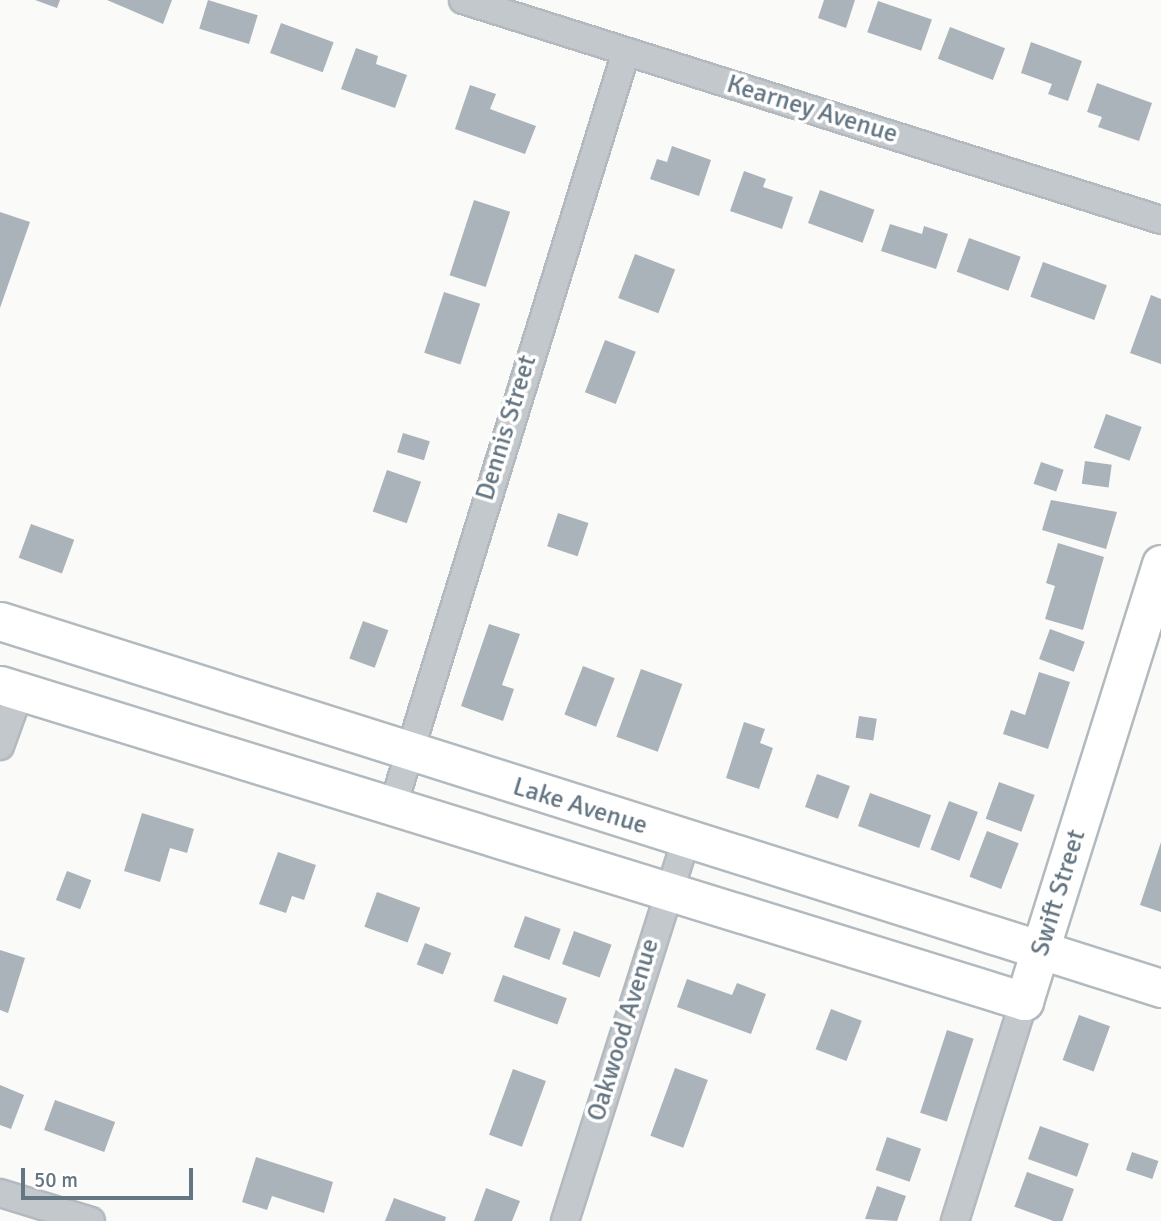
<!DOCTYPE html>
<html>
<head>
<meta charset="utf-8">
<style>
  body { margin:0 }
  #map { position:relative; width:1161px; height:1221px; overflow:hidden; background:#fafaf8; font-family:Signika,sans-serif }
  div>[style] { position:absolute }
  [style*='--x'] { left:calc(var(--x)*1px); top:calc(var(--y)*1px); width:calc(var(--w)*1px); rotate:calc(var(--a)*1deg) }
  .building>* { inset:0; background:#aab3b9; transform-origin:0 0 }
  .roads { filter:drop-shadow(2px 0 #b3babf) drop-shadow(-2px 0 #b3babf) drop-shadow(0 2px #b3babf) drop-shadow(0 -2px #b3babf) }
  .street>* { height:26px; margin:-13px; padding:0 13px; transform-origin:13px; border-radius:13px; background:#c3c8cc }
  .secondary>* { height:37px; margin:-18.5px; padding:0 18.5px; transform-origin:18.5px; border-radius:18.5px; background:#fff }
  span { translate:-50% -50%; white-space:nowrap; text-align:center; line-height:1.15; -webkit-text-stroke:7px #fff; paint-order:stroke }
  .street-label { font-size:26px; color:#657683 }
  .scale { position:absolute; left:21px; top:1168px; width:172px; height:32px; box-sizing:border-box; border:4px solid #657683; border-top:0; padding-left:9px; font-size:21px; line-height:24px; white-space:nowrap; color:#657683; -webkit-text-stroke:5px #fff; paint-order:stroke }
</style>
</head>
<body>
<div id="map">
  <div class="building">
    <i style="clip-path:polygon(35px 0,60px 0,57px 8px)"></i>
    <i style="clip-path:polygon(107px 0,172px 0,163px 24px)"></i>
    <i style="left:208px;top:0;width:52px;height:30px;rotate:17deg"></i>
    <i style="clip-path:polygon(824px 0,855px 0,846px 28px,818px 18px)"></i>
    <i style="left:878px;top:1px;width:57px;height:33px;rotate:19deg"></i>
    <i style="left:281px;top:23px;width:56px;height:32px;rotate:20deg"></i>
    <i style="left:950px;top:27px;width:59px;height:34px;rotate:21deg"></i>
    <i style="clip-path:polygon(1031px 42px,1082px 61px,1068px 101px,1048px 94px,1052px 84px,1021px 73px)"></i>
    <i style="clip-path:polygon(356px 48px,378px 56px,376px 64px,407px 75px,395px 108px,341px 89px)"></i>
    <i style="clip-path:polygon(1097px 83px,1152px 103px,1139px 141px,1098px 127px,1102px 117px,1087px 112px)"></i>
    <i style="clip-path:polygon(470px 85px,496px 94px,490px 109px,536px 126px,525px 154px,455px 129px)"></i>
    <i style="clip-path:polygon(672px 146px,711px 160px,699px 196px,650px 179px,657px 159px,667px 162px)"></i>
    <i style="clip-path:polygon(744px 171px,766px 179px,763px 187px,793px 197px,782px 229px,730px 211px)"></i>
    <i style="left:820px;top:190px;width:58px;height:35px;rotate:20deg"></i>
    <i style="left:474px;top:200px;width:38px;height:79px;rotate:18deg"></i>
    <i style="clip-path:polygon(0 212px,30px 222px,0 308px)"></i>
    <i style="clip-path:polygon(890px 224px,922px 234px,924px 226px,948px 234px,936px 269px,881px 251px)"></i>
    <i style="left:969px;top:238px;width:55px;height:36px;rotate:20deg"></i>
    <i style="left:635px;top:254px;width:43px;height:47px;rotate:21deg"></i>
    <i style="left:1043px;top:262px;width:68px;height:37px;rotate:20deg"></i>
    <i style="left:444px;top:292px;width:38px;height:64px;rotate:18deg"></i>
    <i style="clip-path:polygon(1151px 295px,1161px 299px,1161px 364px,1130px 353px)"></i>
    <i style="left:605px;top:340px;width:33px;height:56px;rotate:21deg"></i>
    <i style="left:1106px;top:414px;width:38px;height:36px;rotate:20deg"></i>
    <i style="left:403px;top:433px;width:28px;height:20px;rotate:17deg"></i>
    <i style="left:1085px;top:461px;width:27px;height:23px;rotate:8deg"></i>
    <i style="left:1041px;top:462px;width:24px;height:23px;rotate:19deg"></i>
    <i style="left:387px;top:470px;width:36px;height:44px;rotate:19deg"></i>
    <i style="clip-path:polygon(1051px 500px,1117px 512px,1106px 549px,1042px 530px)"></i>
    <i style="left:558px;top:513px;width:32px;height:35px;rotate:18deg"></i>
    <i style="left:31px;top:524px;width:46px;height:36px;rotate:20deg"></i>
    <i style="clip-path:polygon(1058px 543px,1104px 557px,1083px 630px,1045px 619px,1055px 586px,1046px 583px)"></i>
    <i style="left:363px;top:621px;width:27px;height:40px;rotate:20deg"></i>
    <i style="clip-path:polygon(489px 624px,520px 634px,502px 685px,514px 689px,503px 721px,461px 706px)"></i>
    <i style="left:1050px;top:629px;width:37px;height:32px;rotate:20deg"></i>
    <i style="left:583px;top:666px;width:34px;height:52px;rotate:21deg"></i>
    <i style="left:641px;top:669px;width:44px;height:72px;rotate:20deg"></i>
    <i style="clip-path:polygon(1039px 672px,1070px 682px,1048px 749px,1003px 734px,1011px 710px,1025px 715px)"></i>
    <i style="left:859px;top:716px;width:18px;height:22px;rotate:9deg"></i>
    <i style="clip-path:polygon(744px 722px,765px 729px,760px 743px,773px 748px,759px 789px,726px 778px)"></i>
    <i style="left:817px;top:774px;width:35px;height:35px;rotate:20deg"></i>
    <i style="left:999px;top:782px;width:38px;height:39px;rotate:20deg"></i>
    <i style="left:870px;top:793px;width:65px;height:35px;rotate:20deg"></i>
    <i style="left:949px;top:801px;width:31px;height:52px;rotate:21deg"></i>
    <i style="clip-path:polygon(142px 813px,194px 829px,187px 853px,170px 848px,160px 882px,124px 871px)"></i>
    <i style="left:987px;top:831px;width:34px;height:49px;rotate:21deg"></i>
    <i style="clip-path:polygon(1161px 842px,1161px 912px,1140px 905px)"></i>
    <i style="clip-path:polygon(278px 852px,316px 865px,304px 900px,292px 896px,286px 913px,259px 904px)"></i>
    <i style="left:67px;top:871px;width:26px;height:31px;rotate:21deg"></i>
    <i style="left:377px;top:892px;width:46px;height:37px;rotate:20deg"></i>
    <i style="left:525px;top:916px;width:38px;height:33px;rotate:20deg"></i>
    <i style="left:574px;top:931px;width:40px;height:35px;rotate:20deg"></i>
    <i style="left:425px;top:943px;width:28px;height:23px;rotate:21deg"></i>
    <i style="clip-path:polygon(0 950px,25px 958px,8px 1013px,0 1010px)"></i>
    <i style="left:503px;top:975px;width:68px;height:28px;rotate:20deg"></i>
    <i style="clip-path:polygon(687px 979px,732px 995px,737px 983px,766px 994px,751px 1034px,677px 1007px)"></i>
    <i style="left:831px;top:1009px;width:33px;height:43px;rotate:21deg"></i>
    <i style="left:1079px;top:1015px;width:33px;height:48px;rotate:20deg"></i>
    <i style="left:947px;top:1030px;width:28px;height:87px;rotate:18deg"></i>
    <i style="left:675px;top:1068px;width:35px;height:72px;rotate:20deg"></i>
    <i style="left:513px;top:1069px;width:35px;height:70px;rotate:20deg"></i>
    <i style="clip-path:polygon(0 1085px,24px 1095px,11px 1129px,0 1125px)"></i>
    <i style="left:55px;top:1100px;width:64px;height:32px;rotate:20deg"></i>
    <i style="left:1040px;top:1126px;width:52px;height:35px;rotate:20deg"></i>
    <i style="left:887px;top:1137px;width:36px;height:35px;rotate:19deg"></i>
    <i style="left:1132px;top:1152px;width:28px;height:19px;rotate:19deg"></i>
    <i style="clip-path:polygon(256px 1157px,333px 1182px,324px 1213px,272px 1196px,267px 1210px,242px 1202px)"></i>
    <i style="left:1027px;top:1172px;width:50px;height:37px;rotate:20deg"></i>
    <i style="clip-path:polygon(877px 1186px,906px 1196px,897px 1221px,865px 1219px)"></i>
    <i style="clip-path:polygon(486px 1188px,520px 1201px,512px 1221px,474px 1221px)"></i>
    <i style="clip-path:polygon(394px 1198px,446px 1217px,445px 1221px,385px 1221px)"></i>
  </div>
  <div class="roads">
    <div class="street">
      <i style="--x:463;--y:0;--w:732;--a:17.49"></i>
      <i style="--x:0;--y:746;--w:59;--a:-70"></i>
      <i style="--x:393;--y:806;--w:789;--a:-72.83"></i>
      <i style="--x:0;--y:1193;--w:95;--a:17.1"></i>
      <i style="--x:565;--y:1221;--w:400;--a:-72.4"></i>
      <i style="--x:955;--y:1221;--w:231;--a:-72.6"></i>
    </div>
    <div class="secondary">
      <i style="--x:0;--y:621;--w:1218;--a:17.54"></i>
      <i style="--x:0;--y:685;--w:1072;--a:17.15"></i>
      <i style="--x:1024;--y:1001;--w:458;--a:-72.6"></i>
    </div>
  </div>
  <div class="street-label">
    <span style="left:812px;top:110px;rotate:17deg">Kearney Avenue</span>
    <span style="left:507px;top:428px;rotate:-73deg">Dennis Street</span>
    <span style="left:580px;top:807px;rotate:17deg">Lake Avenue</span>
    <span style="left:1059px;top:893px;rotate:-73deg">Swift Street</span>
    <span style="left:624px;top:1030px;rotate:-73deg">Oakwood Avenue</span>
  </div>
  <div class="scale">50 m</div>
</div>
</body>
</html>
